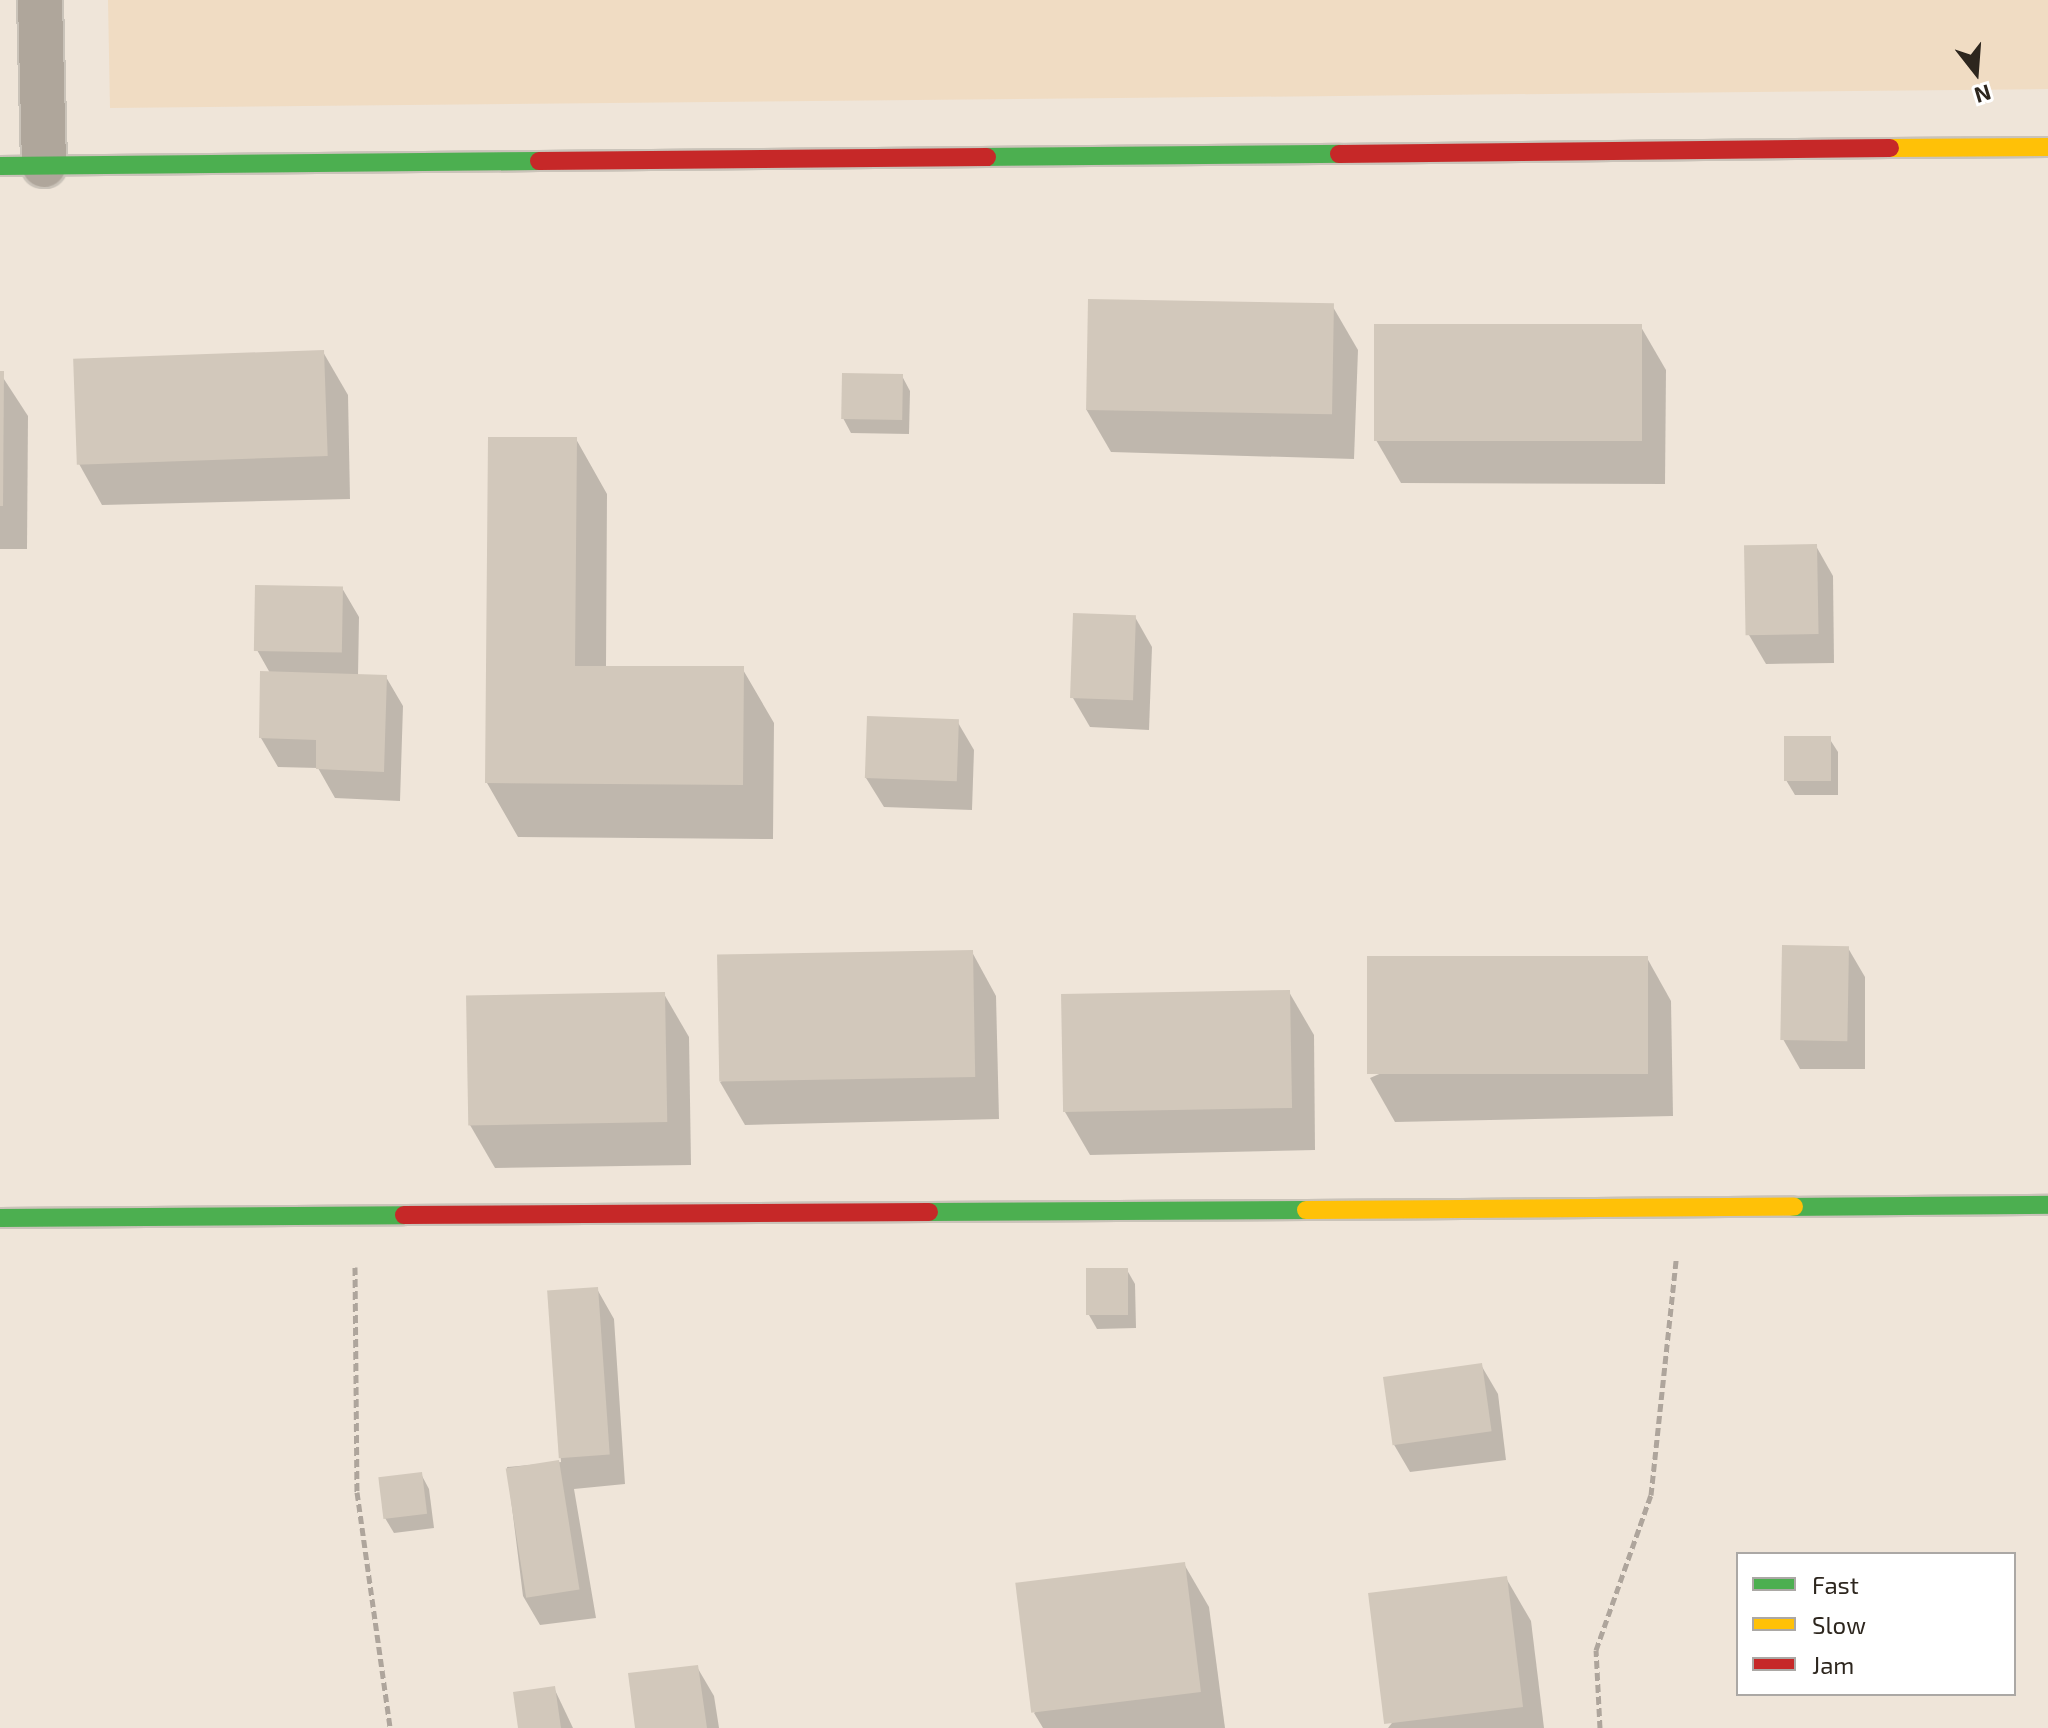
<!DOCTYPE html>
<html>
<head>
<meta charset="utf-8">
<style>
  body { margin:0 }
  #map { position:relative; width:2048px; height:1728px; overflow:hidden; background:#efe5d9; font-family:"Exo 2",sans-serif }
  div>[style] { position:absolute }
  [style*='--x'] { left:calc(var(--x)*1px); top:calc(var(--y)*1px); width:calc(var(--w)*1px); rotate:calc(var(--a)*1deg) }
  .green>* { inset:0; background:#f0dcc3 }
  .shadow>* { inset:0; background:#0003 }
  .building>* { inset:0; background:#d2c8bb; transform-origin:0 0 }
  .path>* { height:5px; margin-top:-2.5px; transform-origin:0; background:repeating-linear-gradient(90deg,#aea59c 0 8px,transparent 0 12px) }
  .roads { filter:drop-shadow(2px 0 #cac3b9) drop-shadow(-2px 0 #cac3b9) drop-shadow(0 2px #cac3b9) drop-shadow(0 -2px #cac3b9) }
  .street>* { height:44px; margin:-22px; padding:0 22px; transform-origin:22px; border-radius:22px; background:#afa69b }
  .fast>* { height:18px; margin:-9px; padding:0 9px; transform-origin:9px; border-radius:9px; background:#4caf50 }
  .slow>* { height:18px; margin:-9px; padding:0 9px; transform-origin:9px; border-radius:9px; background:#ffc107 }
  .jam>* { height:18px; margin:-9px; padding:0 9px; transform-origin:9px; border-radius:9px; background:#c62828 }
  span { translate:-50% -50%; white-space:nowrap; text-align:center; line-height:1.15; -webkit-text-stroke:8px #fff; paint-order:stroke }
  .legend { position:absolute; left:1736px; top:1552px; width:280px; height:144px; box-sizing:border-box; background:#fff; border:2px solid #aba8a5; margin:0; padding:10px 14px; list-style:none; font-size:24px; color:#2d261e }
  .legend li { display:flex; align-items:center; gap:16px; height:40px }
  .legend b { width:40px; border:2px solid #aba8a5 }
  .north { position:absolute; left:1936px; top:32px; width:80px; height:80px; -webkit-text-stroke:6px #fff; paint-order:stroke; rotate:163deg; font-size:22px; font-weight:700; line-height:32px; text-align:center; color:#2d261e }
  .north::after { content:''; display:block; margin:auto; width:28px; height:36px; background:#2d261e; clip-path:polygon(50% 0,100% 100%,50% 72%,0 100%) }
</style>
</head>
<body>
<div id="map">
  <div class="green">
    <i style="clip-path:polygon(108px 0,2048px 0,2048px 89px,110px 108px)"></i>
  </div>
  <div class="shadow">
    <i style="clip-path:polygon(1333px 307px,1358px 350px,1354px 459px,1111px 452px,1086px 409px)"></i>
    <i style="clip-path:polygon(1641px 327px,1666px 370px,1665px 484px,1401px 483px,1376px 440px)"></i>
    <i style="clip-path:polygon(323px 352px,348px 395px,350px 499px,102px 505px,78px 462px)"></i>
    <i style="clip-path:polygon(0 373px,28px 416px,27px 549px,0 549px)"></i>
    <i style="clip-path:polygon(902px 376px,910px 391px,909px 434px,851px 433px,843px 418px)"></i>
    <i style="clip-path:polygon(576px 439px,607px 494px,606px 668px,742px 668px,774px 723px,773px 839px,518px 837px,487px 783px)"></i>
    <i style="clip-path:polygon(1816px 546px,1833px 576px,1834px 663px,1766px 664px,1749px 635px)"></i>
    <i style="clip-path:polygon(342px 588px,359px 617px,358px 676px,386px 677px,403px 706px,400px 801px,335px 798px,318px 768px,278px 767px,261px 738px,270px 673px,257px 650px)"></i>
    <i style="clip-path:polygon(1135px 617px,1152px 647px,1149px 730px,1090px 727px,1073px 698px)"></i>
    <i style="clip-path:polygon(957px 721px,974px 750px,972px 810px,884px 807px,866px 778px)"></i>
    <i style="clip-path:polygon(1829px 738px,1838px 752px,1838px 795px,1795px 795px,1786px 780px)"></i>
    <i style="clip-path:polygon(1848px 948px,1865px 977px,1865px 1069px,1800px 1069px,1783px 1039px)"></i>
    <i style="clip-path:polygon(972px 952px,996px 996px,999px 1119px,745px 1125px,720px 1082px)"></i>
    <i style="clip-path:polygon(1647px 958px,1671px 1001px,1673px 1116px,1395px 1122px,1370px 1078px)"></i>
    <i style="clip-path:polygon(1289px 992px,1314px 1035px,1315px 1150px,1090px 1155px,1065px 1112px)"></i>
    <i style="clip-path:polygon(664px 994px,689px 1037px,691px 1165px,495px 1168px,470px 1125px)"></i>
    <i style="clip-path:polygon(1127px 1270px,1135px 1284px,1136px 1328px,1097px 1329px,1089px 1315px)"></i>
    <i style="clip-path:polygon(597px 1289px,614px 1319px,625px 1484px,574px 1489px,596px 1618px,540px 1625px,523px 1596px,507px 1467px,561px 1462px,549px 1293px)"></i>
    <i style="clip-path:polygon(1481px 1365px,1498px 1394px,1506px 1460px,1410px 1472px,1393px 1443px)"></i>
    <i style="clip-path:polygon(421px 1474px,429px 1489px,434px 1528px,394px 1533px,385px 1518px)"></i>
    <i style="clip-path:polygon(1184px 1564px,1209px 1607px,1225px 1728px,1043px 1728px,1034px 1713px)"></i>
    <i style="clip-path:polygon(1506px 1578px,1531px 1621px,1544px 1728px,1388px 1728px)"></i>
    <i style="clip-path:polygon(697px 1667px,714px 1696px,719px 1728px,637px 1728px)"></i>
    <i style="clip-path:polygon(554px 1688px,573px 1728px,520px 1728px)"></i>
  </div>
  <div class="building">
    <i style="left:1088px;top:299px;width:246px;height:111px;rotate:1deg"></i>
    <i style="left:1374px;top:324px;width:268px;height:117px"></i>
    <i style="left:324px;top:350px;width:106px;height:251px;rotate:88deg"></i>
    <i style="clip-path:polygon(0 371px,4px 371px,3px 506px,0 506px)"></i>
    <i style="left:842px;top:373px;width:61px;height:46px;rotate:1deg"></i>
    <i style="clip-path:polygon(488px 437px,577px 437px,575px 666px,744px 666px,743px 785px,485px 783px)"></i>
    <i style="left:1817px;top:544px;width:90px;height:73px;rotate:89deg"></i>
    <i style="left:255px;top:585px;width:88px;height:66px;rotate:1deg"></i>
    <i style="left:1073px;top:613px;width:63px;height:85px;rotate:2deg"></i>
    <i style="clip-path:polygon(260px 671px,387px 675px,384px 772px,316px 769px,316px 740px,259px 738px)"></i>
    <i style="left:867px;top:716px;width:92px;height:62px;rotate:2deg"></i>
    <i style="left:1784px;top:736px;width:47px;height:45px"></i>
    <i style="left:1782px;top:945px;width:67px;height:95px;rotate:1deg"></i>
    <i style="left:973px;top:950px;width:127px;height:256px;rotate:89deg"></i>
    <i style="left:1648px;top:956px;width:118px;height:281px;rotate:90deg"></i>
    <i style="left:1290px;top:990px;width:118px;height:229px;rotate:89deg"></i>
    <i style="left:665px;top:992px;width:130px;height:199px;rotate:89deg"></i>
    <i style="left:1086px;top:1268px;width:42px;height:47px"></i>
    <i style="left:598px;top:1287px;width:168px;height:51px;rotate:86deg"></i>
    <i style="left:1482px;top:1363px;width:69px;height:100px;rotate:82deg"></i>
    <i style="left:559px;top:1460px;width:131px;height:54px;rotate:81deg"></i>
    <i style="left:422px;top:1472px;width:42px;height:44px;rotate:83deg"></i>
    <i style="left:1185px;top:1562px;width:131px;height:171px;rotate:83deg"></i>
    <i style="left:1507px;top:1576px;width:132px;height:140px;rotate:83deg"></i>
    <i style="clip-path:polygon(698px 1665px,707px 1728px,635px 1728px,628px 1673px)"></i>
    <i style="clip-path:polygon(555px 1686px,561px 1728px,518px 1728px,513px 1692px)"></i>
  </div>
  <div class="path">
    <i style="--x:355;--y:1267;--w:225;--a:89.5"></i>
    <i style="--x:357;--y:1492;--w:238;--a:82"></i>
    <i style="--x:1600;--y:1728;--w:78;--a:-92.9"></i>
    <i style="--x:1596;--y:1650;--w:164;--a:-70.5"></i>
    <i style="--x:1651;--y:1495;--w:236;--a:-83.9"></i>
  </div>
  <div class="roads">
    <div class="street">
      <i style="--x:40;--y:0;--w:165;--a:88.6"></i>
    </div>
    <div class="fast">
      <i style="--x:987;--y:157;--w:352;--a:-0.5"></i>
      <i style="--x:0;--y:166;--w:539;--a:-0.53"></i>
      <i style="--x:1794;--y:1207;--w:254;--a:-0.5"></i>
      <i style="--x:929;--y:1212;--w:377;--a:-0.3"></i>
      <i style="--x:0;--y:1218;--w:404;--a:-0.4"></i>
    </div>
    <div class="slow">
      <i style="--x:1890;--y:148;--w:158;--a:-0.4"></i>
      <i style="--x:1306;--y:1210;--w:488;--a:-0.4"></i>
    </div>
    <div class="jam">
      <i style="--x:1339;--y:154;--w:551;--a:-0.62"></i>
      <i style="--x:539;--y:161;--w:448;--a:-0.5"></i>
      <i style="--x:404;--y:1215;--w:525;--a:-0.33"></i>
    </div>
  </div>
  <ul class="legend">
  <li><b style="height:10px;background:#4caf50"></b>Fast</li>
  <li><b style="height:10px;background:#ffc107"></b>Slow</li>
  <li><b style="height:10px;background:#c62828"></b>Jam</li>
  </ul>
  <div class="north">N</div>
</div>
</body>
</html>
